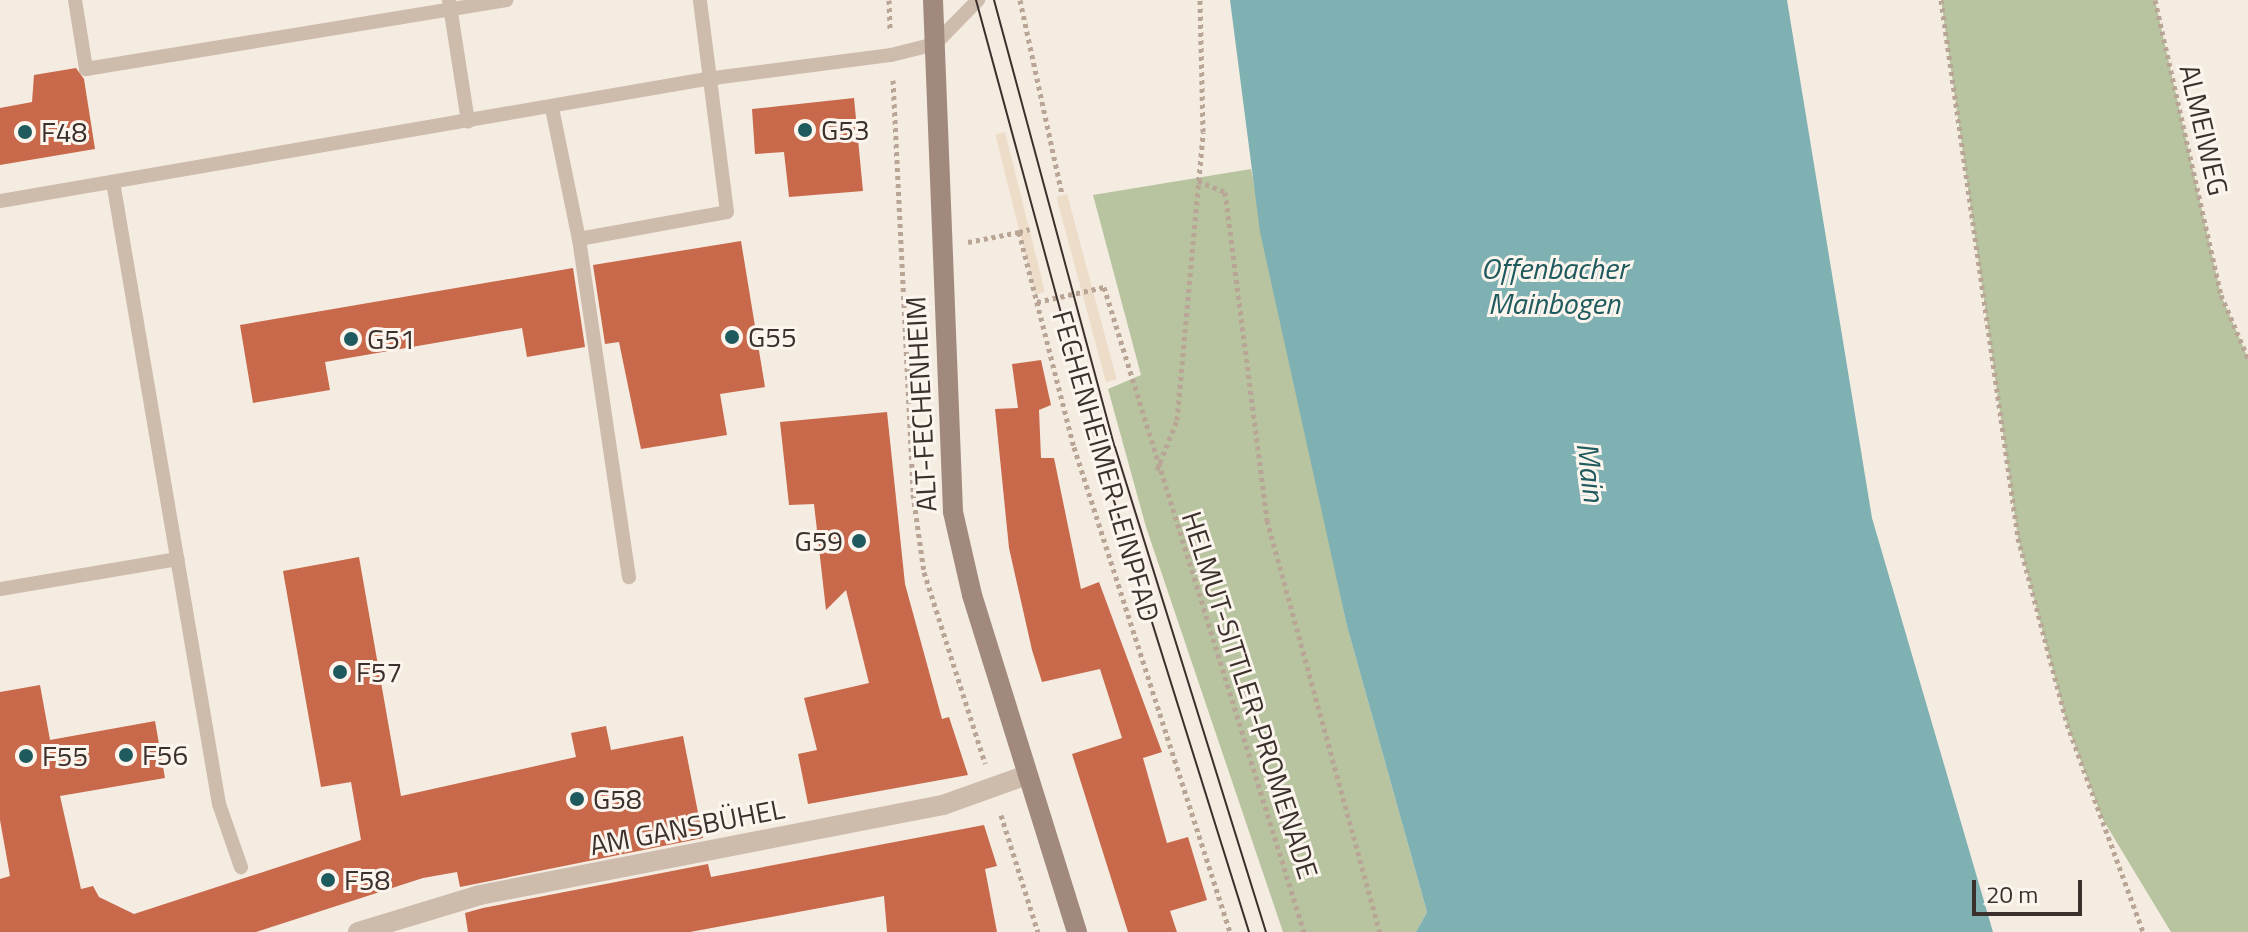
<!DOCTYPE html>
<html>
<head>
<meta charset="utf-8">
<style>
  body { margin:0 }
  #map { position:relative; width:2248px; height:932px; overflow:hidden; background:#f4ebe1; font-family:"Titillium Web",sans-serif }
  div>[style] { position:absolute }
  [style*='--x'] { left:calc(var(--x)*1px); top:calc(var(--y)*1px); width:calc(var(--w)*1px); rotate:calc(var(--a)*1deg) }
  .green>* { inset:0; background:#b8c4a0 }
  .plaza>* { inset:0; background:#ecdcc8; transform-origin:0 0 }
  .water>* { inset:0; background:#7fb0b2 }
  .building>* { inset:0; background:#c8694b }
  .path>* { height:5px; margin-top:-2.5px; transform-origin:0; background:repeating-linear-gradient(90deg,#b9a596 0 4px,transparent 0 8px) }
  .lane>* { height:14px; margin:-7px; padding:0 7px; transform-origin:7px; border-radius:7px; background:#cdbbac }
  .street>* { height:20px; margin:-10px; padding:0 10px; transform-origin:10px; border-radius:10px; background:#cdbbac }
  .secondary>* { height:20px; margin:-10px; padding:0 10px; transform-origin:10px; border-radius:10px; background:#a18a7d }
  .tram>* { height:2px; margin:-1px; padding:0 1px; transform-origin:1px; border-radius:1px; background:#3b302b }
  .dots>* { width:22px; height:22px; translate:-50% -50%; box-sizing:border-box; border:4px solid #fbf5ee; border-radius:50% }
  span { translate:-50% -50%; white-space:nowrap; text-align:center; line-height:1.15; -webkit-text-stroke:6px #fbf5ee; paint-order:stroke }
  .poi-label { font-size:28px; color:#3b302b }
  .left { translate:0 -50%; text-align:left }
  .right { translate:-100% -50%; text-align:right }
  .street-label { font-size:28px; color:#3b302b }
  .water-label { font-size:30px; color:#1f5a5e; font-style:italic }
  .scale { position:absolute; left:1972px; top:880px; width:110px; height:36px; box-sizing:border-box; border:4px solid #3b302b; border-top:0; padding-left:10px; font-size:24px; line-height:28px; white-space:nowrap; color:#3b302b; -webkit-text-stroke:6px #fbf5ee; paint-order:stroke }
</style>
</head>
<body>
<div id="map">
  <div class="green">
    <i style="clip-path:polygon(1941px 0,2155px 0,2221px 295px,2248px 358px,2248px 932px,2171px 932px,2102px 818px,2067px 724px,2018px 538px)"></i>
    <i style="clip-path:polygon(1251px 169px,1347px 626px,1427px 912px,1416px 932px,1283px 932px,1146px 527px,1108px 389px,1141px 375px,1093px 195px)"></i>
  </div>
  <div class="plaza">
    <i style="left:1005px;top:132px;width:165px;height:10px;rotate:76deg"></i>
    <i style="left:1067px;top:194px;width:192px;height:11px;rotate:75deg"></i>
  </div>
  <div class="water">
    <i style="clip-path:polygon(1230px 0,1787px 0,1872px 518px,1993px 932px,1416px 932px,1427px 912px,1347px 626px,1260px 232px)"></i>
  </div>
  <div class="building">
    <i style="clip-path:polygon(76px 68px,84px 79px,95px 149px,0 165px,0 108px,32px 102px,34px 75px)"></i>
    <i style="clip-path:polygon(854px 98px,863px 191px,789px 197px,784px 152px,755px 154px,752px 109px)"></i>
    <i style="clip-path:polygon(741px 241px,765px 387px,720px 394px,727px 435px,641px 449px,619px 342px,605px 344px,593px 265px)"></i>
    <i style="clip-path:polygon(573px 268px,585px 347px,527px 357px,522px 328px,325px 362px,330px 390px,253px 403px,240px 325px)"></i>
    <i style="clip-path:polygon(1041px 360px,1051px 405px,1039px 410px,1041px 458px,1054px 458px,1081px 589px,1099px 582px,1162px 752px,1143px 758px,1167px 843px,1188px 837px,1207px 900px,1170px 911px,1177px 932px,1128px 932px,1072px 754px,1122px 738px,1100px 669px,1042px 682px,1032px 650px,1009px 548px,995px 409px,1018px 408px,1012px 364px)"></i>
    <i style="clip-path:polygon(887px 412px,905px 584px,942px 719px,949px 717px,968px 775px,808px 804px,798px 754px,817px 750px,804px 698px,869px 683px,846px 590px,826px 610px,814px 504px,789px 505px,780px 422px)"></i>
    <i style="clip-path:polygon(359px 557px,401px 796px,576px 757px,571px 733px,606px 726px,611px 750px,683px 736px,703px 838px,460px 887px,457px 872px,423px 878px,256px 932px,0 932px,0 879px,10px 876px,0 820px,0 692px,40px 685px,50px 740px,155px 721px,165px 778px,60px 796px,81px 889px,93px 886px,99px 897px,134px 914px,361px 840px,351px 782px,321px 787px,283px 571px)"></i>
    <i style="clip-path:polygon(984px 825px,997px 866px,985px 869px,997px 932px,887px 932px,884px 896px,690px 932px,468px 932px,465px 913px,483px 908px,708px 864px,711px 877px)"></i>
  </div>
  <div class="path">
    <i style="--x:889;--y:0;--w:30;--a:88"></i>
    <i style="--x:1020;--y:0;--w:199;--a:77.8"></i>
    <i style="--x:1941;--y:0;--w:543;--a:81.85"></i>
    <i style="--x:2018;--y:538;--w:192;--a:75.2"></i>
    <i style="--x:2067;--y:724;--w:221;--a:69.9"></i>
    <i style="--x:2155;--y:0;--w:302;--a:77.4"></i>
    <i style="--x:2221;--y:295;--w:69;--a:66.8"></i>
    <i style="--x:893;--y:80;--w:414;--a:87.2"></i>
    <i style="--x:913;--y:494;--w:79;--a:82"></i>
    <i style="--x:924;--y:572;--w:201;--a:72.3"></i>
    <i style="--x:1198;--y:181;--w:29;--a:22"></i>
    <i style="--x:1225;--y:192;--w:331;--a:82.7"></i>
    <i style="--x:1267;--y:520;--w:427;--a:74.7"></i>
    <i style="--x:1019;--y:232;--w:11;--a:-15"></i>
    <i style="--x:968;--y:242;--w:52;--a:-11.1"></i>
    <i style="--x:1019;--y:232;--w:222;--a:75.7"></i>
    <i style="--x:1074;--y:447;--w:509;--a:72.17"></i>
    <i style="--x:1037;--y:302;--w:69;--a:-12.6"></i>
    <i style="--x:1104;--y:287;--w:675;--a:72.77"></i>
    <i style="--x:1157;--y:470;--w:54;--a:-68.2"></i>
    <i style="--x:1177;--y:420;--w:289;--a:-84.8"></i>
    <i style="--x:1203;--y:132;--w:132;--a:-91.3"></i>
    <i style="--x:1001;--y:815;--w:123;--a:72.5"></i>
  </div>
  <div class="lane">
    <i style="--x:75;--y:0;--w:70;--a:80.9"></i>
    <i style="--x:86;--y:69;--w:426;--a:-9.3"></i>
    <i style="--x:449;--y:0;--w:123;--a:81.1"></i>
    <i style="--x:552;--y:108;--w:134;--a:78.4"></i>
    <i style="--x:579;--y:239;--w:150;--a:-10.3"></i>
    <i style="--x:727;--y:212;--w:214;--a:-97.3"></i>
    <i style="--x:113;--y:182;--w:631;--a:80.33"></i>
    <i style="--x:219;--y:804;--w:67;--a:70.8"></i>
    <i style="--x:0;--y:201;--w:716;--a:-9.8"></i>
    <i style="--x:706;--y:79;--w:187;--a:-7.4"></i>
    <i style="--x:891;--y:55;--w:45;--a:-14"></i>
    <i style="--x:935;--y:44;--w:62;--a:-45.7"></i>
    <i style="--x:579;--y:239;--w:342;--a:81.6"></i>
    <i style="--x:0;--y:589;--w:180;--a:-9.6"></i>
  </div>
  <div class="street">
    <i style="--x:358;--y:932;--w:127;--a:-16.9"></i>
    <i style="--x:480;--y:895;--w:472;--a:-11"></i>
    <i style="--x:943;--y:805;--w:89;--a:-19.7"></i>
  </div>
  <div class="secondary">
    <i style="--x:933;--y:0;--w:512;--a:87.76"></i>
    <i style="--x:953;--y:512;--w:85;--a:77.1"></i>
    <i style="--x:972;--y:595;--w:353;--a:72.7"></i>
  </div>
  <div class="tram">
    <i style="--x:976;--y:0;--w:469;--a:74.8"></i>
    <i style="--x:1099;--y:453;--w:502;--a:72.61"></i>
    <i style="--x:994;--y:0;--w:463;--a:74.9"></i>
    <i style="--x:1115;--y:447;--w:508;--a:72.71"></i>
  </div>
  <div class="dots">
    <i style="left:805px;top:130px;background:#1f5a5e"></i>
    <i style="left:25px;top:132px;background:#1f5a5e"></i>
    <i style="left:732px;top:337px;background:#1f5a5e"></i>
    <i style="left:351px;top:339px;background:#1f5a5e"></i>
    <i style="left:859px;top:541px;background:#1f5a5e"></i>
    <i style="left:340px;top:672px;background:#1f5a5e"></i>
    <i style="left:126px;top:755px;background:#1f5a5e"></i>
    <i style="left:26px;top:756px;background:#1f5a5e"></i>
    <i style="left:577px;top:799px;background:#1f5a5e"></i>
    <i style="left:328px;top:880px;background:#1f5a5e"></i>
  </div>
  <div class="poi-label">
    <span class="left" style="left:821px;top:130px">G53</span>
    <span class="left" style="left:41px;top:132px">F48</span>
    <span class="left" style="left:748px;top:337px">G55</span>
    <span class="left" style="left:367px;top:339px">G51</span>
    <span class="right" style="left:843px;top:541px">G59</span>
    <span class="left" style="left:356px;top:672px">F57</span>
    <span class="left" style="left:142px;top:755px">F56</span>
    <span class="left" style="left:42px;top:756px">F55</span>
    <span class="left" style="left:593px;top:799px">G58</span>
    <span class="left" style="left:344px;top:880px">F58</span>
  </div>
  <div class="street-label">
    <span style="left:2204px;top:130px;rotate:77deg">ALMEIWEG</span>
    <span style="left:921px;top:404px;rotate:-93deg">ALT-FECHENHEIM</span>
    <span style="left:1106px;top:466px;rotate:74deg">FECHENHEIMER LEINPFAD</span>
    <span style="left:1250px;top:695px;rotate:72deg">HELMUT-SITTLER-PROMENADE</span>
    <span style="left:687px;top:827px;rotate:-11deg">AM GANSBÜHEL</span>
  </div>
  <div class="water-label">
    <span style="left:1554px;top:285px">Offenbacher<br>Mainbogen</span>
    <span style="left:1591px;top:472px;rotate:83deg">Main</span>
  </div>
  <div class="scale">20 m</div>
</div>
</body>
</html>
